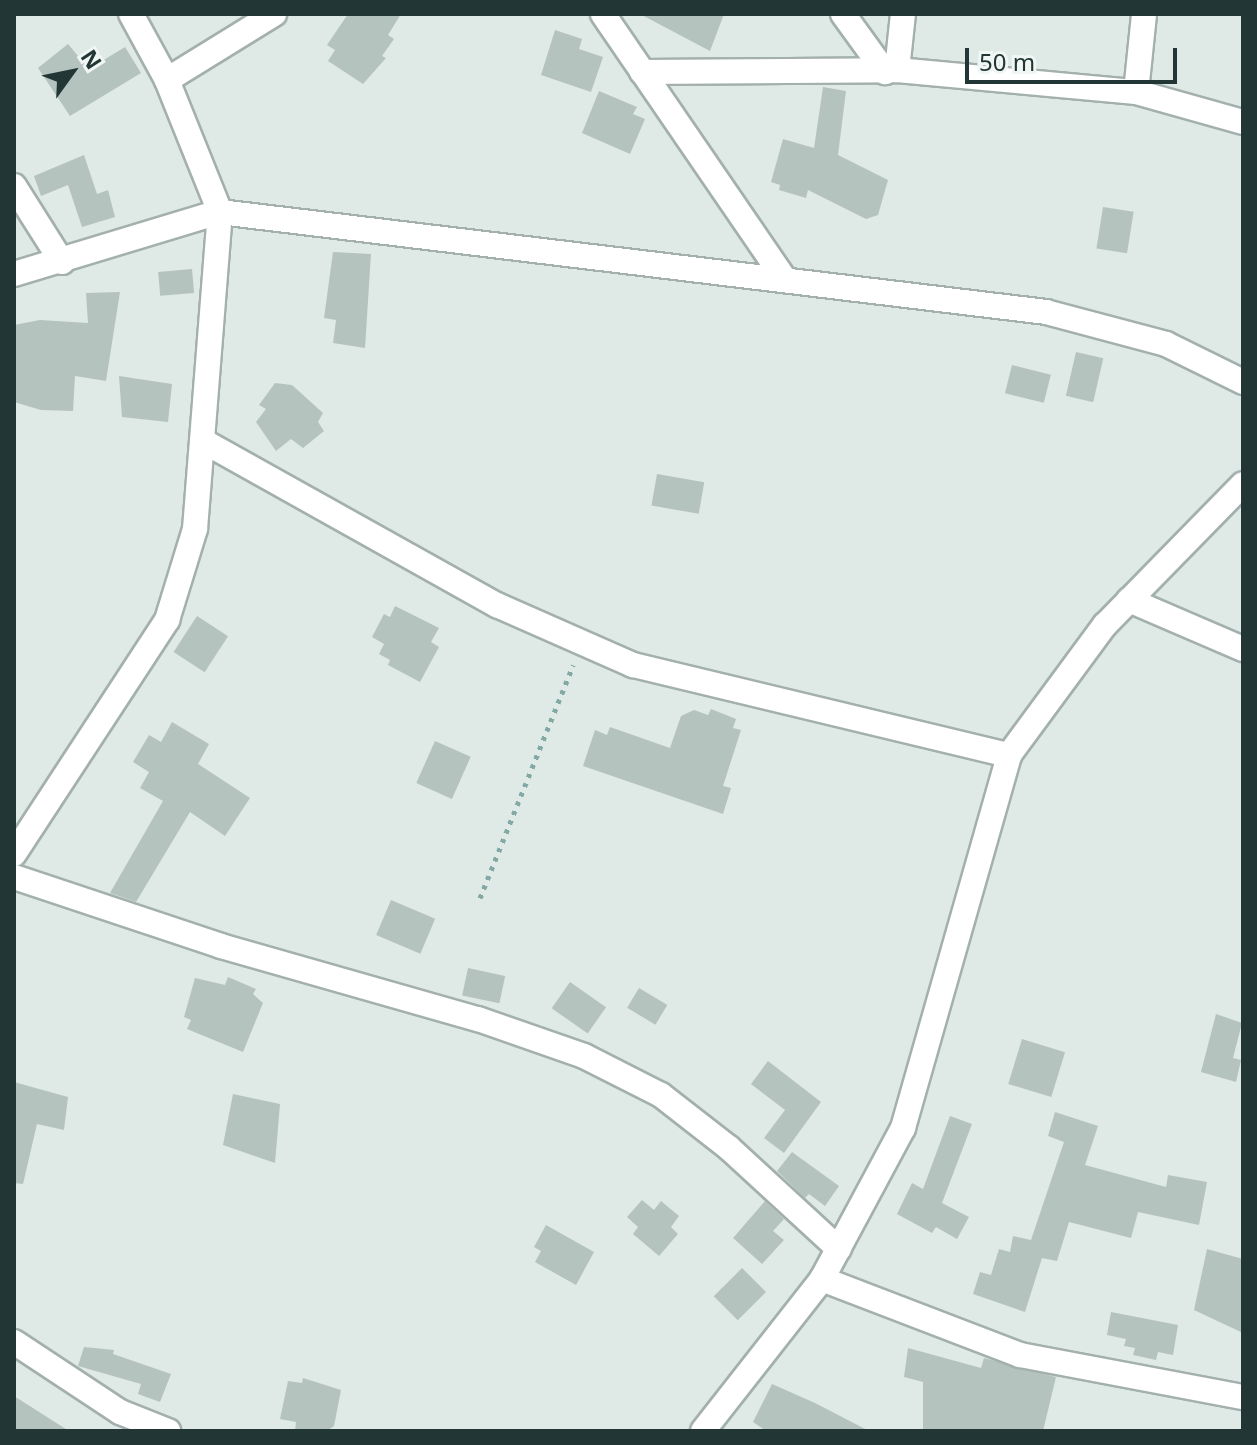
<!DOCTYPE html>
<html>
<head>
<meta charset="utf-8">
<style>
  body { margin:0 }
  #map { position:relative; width:1257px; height:1445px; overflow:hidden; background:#dfe9e6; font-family:"Noto Sans",sans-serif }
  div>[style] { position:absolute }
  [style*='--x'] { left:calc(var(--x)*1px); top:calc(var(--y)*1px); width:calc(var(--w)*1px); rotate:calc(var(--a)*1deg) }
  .building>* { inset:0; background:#b5c3bf; transform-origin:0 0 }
  .path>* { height:5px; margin-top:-2.5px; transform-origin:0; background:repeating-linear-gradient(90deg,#82a9a4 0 4px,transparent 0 10px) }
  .roads { filter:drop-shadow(2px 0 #a3b0ad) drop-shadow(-2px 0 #a3b0ad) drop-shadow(0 2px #a3b0ad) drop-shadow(0 -2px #a3b0ad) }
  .minor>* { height:24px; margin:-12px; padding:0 12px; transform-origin:12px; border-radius:12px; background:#fff }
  span { translate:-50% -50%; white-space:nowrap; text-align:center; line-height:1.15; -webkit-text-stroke:6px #eff6f3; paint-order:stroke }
  .frame { position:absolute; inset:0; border:16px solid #223735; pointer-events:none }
  .north { position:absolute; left:32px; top:32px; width:80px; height:80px; -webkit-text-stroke:6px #eff6f3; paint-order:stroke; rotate:57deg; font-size:22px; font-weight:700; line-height:32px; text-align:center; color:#223735 }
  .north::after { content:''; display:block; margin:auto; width:28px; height:36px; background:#223735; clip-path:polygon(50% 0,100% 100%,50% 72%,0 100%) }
  .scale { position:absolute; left:965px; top:48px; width:212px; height:36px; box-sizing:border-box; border:4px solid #223735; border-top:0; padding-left:10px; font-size:24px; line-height:28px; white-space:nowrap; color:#223735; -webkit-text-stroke:6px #eff6f3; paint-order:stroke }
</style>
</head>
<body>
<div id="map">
  <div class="building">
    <i style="clip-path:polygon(348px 14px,401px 14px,388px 35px,394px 39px,382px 56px,386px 58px,363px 84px,328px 61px,335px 50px,327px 45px)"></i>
    <i style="clip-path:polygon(640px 14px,724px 14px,710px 51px)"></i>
    <i style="clip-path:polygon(555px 30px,582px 39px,579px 49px,603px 57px,591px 92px,541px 75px)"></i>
    <i style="clip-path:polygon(68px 44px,89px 69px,125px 47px,141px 73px,70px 116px,38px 68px)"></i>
    <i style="clip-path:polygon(823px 87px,846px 91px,838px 155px,888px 180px,878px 215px,866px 219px,808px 190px,806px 198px,779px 190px,780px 185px,771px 182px,783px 139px,814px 148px)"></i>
    <i style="clip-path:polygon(599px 91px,637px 107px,633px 114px,645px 119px,630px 154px,582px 133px)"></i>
    <i style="clip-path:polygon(84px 155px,97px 194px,108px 190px,115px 217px,82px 227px,68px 185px,41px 196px,34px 176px)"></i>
    <i style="left:1103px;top:207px;width:31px;height:42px;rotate:9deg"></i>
    <i style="clip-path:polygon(333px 252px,371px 254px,365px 348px,333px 343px,336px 320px,324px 318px)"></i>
    <i style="left:192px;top:269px;width:24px;height:34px;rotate:85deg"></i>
    <i style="clip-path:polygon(120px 292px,106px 381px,75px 376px,73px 411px,41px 410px,14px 402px,14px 325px,40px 320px,88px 323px,86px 293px)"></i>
    <i style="left:1076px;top:352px;width:28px;height:45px;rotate:13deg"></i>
    <i style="left:1012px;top:365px;width:40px;height:29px;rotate:14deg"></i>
    <i style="clip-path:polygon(119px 376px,172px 384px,168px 422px,122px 417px)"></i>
    <i style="clip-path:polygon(275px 383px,292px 385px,323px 413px,318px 422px,324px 431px,303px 448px,291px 439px,276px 451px,256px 422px,266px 409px,259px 405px)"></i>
    <i style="left:657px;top:474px;width:48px;height:32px;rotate:10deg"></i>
    <i style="clip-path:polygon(395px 606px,439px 628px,431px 642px,439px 647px,420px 682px,388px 665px,390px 660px,379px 654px,384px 644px,372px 637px,384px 614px,390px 617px)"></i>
    <i style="left:197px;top:616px;width:37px;height:43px;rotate:33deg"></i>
    <i style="clip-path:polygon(711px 709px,736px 719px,733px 728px,741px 730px,723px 786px,731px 788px,723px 814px,583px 766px,595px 730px,607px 735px,610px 727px,670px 748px,681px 716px,694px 710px,708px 715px)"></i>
    <i style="clip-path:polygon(172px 722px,209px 744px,198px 764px,250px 798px,225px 836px,190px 812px,136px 902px,110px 893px,163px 801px,140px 788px,149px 772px,133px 762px,149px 735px,161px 742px)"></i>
    <i style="left:435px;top:741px;width:39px;height:46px;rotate:24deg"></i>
    <i style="left:391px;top:900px;width:48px;height:38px;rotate:23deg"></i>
    <i style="left:468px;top:968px;width:38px;height:28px;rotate:12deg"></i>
    <i style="clip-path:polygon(228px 977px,256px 989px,253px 994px,263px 1003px,243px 1052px,187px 1029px,191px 1020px,184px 1017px,195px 978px,225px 985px)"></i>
    <i style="left:570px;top:982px;width:44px;height:32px;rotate:35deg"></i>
    <i style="left:639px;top:988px;width:33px;height:23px;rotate:31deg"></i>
    <i style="clip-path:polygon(1216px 1014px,1242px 1023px,1233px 1058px,1241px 1060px,1236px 1082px,1201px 1072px)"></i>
    <i style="left:1022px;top:1039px;width:45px;height:47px;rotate:17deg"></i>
    <i style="clip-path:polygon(768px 1061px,821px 1102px,784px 1153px,764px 1138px,785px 1110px,751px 1084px)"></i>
    <i style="clip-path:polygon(14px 1082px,68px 1097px,64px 1130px,37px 1124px,23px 1184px,14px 1183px)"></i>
    <i style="clip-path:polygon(233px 1094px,280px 1104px,275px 1163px,223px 1145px)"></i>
    <i style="clip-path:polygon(1055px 1112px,1098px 1126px,1085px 1165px,1166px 1187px,1168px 1175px,1207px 1182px,1199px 1225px,1138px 1212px,1131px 1238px,1069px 1222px,1057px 1261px,1042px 1258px,1025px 1312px,973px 1294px,980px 1272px,991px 1275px,999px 1249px,1010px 1252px,1013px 1236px,1031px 1240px,1064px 1142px,1048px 1136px)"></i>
    <i style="clip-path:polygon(950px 1116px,972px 1124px,942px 1203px,969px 1217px,957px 1239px,936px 1227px,932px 1233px,897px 1214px,912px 1183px,923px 1189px)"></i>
    <i style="clip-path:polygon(792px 1152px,839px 1186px,825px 1206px,809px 1194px,805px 1198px,777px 1171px)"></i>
    <i style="clip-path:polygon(642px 1200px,654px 1210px,661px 1201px,679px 1216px,671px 1227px,678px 1234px,659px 1256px,633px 1234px,638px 1227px,627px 1217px)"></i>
    <i style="clip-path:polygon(765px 1201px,784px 1219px,773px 1231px,784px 1240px,762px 1264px,733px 1238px)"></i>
    <i style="clip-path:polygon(546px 1225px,594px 1252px,576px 1285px,535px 1262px,541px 1251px,534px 1247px)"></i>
    <i style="clip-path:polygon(1207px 1249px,1243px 1259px,1243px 1333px,1194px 1310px)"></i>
    <i style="left:742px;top:1268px;width:34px;height:40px;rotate:45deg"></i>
    <i style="clip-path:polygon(1111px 1312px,1178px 1325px,1173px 1355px,1158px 1352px,1156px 1360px,1133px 1355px,1135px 1348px,1124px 1346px,1126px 1339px,1107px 1335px)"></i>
    <i style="clip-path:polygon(84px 1347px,114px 1350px,113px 1354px,171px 1374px,160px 1402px,138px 1394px,141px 1384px,78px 1366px)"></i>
    <i style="clip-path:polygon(908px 1348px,981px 1368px,984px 1358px,1056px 1377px,1043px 1431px,923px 1431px,923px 1382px,904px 1377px)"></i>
    <i style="clip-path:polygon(303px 1378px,341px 1390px,334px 1426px,327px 1431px,295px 1431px,296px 1422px,280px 1419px,288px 1381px,302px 1383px)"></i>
    <i style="clip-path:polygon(772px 1384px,815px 1403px,869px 1431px,766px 1431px,753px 1422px)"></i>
    <i style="clip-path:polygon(14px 1396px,69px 1431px,14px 1431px)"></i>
  </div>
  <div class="path">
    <i style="--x:480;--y:898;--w:251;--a:-68.2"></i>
  </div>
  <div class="roads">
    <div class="minor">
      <i style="--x:603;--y:14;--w:322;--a:55.6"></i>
      <i style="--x:843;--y:14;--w:72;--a:54.1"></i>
      <i style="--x:897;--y:70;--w:56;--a:-83.9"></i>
      <i style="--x:642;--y:72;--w:255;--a:-0.4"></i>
      <i style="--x:897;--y:70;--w:240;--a:5.3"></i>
      <i style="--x:1136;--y:92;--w:111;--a:15.7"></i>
      <i style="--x:167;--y:80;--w:126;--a:-31.7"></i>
      <i style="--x:1136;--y:92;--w:78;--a:-84.1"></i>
      <i style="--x:14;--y:186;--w:90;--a:57.7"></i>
      <i style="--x:14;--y:274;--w:215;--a:-16.8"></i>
      <i style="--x:220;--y:212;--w:832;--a:6.9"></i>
      <i style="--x:1046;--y:312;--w:124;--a:14.9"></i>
      <i style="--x:1166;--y:344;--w:86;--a:26.3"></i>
      <i style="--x:203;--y:441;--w:337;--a:29.2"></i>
      <i style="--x:497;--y:605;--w:149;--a:23.8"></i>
      <i style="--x:633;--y:665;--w:387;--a:13.5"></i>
      <i style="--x:1129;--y:600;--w:124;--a:23.3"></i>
      <i style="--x:14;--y:854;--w:280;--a:-56.8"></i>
      <i style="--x:167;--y:620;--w:95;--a:-72.9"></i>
      <i style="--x:195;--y:529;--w:318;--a:-85.5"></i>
      <i style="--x:220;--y:212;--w:142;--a:-111.9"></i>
      <i style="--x:167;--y:80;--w:75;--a:-118.6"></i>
      <i style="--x:14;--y:877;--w:218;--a:18.4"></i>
      <i style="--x:221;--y:946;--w:267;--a:15.9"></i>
      <i style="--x:478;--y:1019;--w:112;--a:19.2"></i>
      <i style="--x:584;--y:1056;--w:86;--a:26.9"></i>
      <i style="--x:661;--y:1095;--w:86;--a:37.9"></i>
      <i style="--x:729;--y:1148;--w:149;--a:42.6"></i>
      <i style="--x:822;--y:1279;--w:212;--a:21"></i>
      <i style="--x:1020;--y:1355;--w:227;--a:10.7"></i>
      <i style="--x:14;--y:1342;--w:127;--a:33.4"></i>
      <i style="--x:120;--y:1412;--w:52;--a:21.6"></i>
      <i style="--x:703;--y:1431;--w:193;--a:-51.9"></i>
      <i style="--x:822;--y:1279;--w:171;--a:-61.8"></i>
      <i style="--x:903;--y:1128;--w:388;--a:-74.1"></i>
      <i style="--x:1009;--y:755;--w:162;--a:-53.6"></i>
      <i style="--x:1105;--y:625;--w:197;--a:-45.6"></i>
    </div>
  </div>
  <div class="frame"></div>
  <div class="north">N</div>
  <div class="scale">50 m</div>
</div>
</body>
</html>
